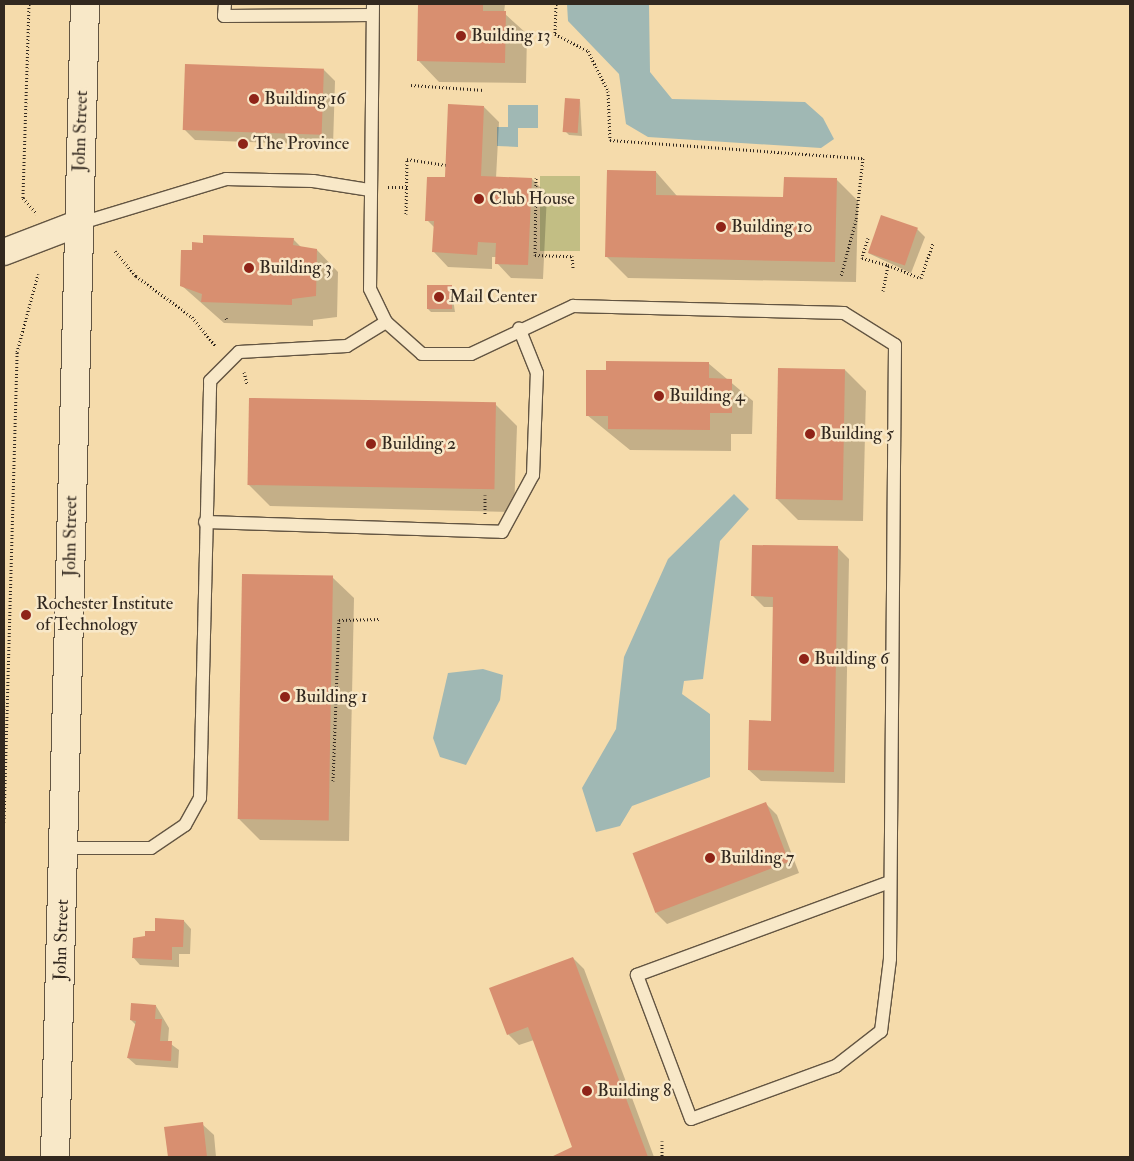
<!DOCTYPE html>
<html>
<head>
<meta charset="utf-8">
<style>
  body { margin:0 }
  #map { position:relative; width:1134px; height:1161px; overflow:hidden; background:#f5dbab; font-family:"IM FELL Double Pica",serif }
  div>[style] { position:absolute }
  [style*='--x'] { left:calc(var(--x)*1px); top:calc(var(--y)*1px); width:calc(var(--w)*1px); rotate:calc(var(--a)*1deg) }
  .green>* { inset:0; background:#c2be84; transform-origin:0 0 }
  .water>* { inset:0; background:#a0b8b4 }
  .shadow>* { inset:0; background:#0003 }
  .building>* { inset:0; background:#d88f70; transform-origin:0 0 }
  .path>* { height:3px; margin-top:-1.5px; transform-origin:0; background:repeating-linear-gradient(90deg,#32281f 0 1px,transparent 0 3.5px) }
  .roads { filter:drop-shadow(1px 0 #635542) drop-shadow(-1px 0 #635542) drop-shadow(0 1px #635542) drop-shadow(0 -1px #635542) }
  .lane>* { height:12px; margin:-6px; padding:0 6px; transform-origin:6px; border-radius:6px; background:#f8e8c8 }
  .street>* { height:26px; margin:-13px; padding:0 13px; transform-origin:13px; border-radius:13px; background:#f8e8c8 }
  .secondary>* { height:28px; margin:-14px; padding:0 14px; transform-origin:14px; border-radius:14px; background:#f8e8c8 }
  .dots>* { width:14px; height:14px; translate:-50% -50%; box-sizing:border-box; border:2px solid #f8e8c8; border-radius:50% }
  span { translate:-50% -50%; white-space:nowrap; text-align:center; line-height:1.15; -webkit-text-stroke:5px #f8e8c8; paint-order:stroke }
  .poi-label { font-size:18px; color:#32281f }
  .left { translate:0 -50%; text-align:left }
  .street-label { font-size:18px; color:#32281f }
  .frame { position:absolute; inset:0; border:5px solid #32281f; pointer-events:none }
</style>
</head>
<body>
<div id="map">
  <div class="green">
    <i style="left:540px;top:176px;width:40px;height:75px"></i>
  </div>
  <div class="water">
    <i style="clip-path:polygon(567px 4px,649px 4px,650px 72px,672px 99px,805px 102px,823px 118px,834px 139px,821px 148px,648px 137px,626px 124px,619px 74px,568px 21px)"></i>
    <i style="clip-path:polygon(508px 105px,538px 105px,538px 128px,518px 128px,518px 147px,497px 146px,497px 127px,508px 127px)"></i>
    <i style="clip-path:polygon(734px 494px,749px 509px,720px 541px,703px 679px,684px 681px,682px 694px,710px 714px,710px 777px,632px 806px,620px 826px,596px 832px,582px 788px,616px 729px,624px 657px,668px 559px)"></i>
    <i style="clip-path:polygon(483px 669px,503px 675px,500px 700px,466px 765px,440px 757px,433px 738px,448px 673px)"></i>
  </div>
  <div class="shadow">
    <i style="clip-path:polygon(419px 4px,505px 4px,504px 13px,527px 34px,526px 83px,439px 82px,418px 60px)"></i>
    <i style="clip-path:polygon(324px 70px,335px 81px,333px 145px,195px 140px,184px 129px)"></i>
    <i style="clip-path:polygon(580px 100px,582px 136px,569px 135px,566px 132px)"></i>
    <i style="clip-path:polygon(484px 107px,499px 122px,496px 178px,532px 179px,547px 194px,543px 279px,511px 278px,497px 263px,497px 257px,492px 257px,492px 269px,448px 267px,434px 252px,435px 228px,427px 220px)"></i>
    <i style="clip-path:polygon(656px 172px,677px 196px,785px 199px,836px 179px,858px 201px,856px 282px,628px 278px,606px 256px)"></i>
    <i style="clip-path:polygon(917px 229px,925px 237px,911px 273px,868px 253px)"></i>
    <i style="clip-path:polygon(293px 239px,302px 248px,317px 250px,338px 272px,337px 317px,313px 320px,313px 326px,224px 323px,181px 285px,193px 251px,204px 244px)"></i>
    <i style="clip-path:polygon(451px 287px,455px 312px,431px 312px,428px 309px)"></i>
    <i style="clip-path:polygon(708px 363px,753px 401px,752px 434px,731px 434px,731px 451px,630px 450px,587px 415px)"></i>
    <i style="clip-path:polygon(845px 370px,866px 391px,863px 521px,798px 520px,777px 499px)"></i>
    <i style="clip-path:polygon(495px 404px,517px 426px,514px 512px,270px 506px,249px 485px)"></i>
    <i style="clip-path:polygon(838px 548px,849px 559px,845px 783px,761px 781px,749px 770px,772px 722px,774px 607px,764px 607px,753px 596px)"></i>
    <i style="clip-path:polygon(332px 577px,354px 598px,349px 841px,260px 840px,238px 818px)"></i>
    <i style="clip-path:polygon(765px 803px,777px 815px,799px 873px,667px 924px,656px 913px)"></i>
    <i style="clip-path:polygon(184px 921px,191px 929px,190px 954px,179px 954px,179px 967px,140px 965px,133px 957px,146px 937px)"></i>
    <i style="clip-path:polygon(573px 958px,584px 969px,654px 1157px,553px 1157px,574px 1147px,534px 1040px,519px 1045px,508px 1034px)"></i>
    <i style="clip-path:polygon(156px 1006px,169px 1028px,168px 1042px,179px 1050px,178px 1068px,136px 1065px,128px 1058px,136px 1025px,131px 1020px)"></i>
    <i style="clip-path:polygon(202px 1124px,214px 1135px,216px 1157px,169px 1157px,166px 1128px)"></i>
  </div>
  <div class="building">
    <i style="clip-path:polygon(418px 4px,483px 4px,483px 11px,506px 11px,505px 63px,417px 61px)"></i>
    <i style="left:185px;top:64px;width:139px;height:66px;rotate:2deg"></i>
    <i style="left:565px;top:98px;width:15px;height:34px;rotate:4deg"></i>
    <i style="clip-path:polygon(448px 104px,484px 106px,481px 176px,532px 178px,528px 265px,495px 264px,496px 243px,478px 242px,477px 255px,432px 252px,434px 221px,425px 221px,427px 177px,445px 177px)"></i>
    <i style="clip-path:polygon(607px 170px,656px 171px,656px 195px,783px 197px,784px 177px,837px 178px,835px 262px,605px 257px)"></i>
    <i style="left:881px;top:215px;width:39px;height:40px;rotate:19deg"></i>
    <i style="clip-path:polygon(203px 235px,294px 238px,293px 245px,317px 249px,316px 296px,292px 299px,292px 305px,201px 302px,202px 294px,180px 286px,181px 250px,192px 250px,192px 242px,203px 243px)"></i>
    <i style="left:427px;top:285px;width:25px;height:24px"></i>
    <i style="clip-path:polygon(606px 361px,709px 362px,709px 378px,732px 379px,732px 413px,710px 413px,710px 430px,608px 429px,608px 416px,586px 416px,586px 370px,606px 370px)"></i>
    <i style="left:778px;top:368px;width:67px;height:131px;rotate:1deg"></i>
    <i style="left:249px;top:398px;width:247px;height:87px;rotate:1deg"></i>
    <i style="clip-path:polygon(752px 545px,838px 546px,834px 772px,748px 770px,749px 720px,771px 721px,773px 597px,751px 596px)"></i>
    <i style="left:242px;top:574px;width:91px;height:245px;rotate:1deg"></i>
    <i style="left:766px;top:802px;width:64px;height:143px;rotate:69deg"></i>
    <i style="clip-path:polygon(155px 918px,184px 920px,183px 947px,172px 947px,172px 960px,132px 958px,133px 938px,145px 936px,145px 931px,155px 931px)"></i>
    <i style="clip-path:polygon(573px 957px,648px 1157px,551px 1157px,572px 1147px,528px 1027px,507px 1035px,489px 988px)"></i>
    <i style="clip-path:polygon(131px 1003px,156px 1005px,155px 1019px,162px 1019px,160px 1041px,172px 1041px,171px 1061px,127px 1058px,136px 1021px,130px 1020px)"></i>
    <i style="clip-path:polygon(203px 1122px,207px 1157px,168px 1157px,164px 1127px)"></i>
  </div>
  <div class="path">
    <i style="--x:29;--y:4;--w:194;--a:91.8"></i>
    <i style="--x:23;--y:198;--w:21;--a:49"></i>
    <i style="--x:556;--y:4;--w:30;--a:92"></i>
    <i style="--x:555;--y:34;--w:37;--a:27"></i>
    <i style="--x:588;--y:51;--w:45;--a:63.4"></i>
    <i style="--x:608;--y:91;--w:49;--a:87.7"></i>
    <i style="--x:610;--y:140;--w:254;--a:4.1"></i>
    <i style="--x:863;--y:158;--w:62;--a:96.4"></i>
    <i style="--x:856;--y:220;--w:58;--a:105"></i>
    <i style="--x:411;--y:85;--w:73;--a:3.9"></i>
    <i style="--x:536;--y:178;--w:77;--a:90.7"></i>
    <i style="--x:535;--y:255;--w:37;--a:2"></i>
    <i style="--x:572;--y:256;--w:12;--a:85"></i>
    <i style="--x:388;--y:187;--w:19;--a:0"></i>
    <i style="--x:406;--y:214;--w:55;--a:-89"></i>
    <i style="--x:407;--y:159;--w:39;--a:9"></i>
    <i style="--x:868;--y:238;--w:21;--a:107"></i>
    <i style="--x:862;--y:258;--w:27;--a:15"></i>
    <i style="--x:115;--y:251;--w:33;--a:50"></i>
    <i style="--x:136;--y:276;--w:69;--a:36.2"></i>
    <i style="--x:192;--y:317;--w:38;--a:51"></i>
    <i style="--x:883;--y:291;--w:26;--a:-79"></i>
    <i style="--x:888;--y:265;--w:35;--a:22"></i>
    <i style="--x:921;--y:278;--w:37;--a:-71"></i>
    <i style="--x:226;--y:318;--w:2;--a:63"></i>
    <i style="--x:244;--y:372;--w:12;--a:76"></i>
    <i style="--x:485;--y:495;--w:19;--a:90"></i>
    <i style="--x:333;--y:781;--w:161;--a:-87.9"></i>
    <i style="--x:339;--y:620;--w:42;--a:-1.4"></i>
    <i style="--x:4;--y:822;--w:470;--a:-88.4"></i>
    <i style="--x:17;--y:352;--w:81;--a:-74.9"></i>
    <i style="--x:662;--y:1141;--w:16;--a:90"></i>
  </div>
  <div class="roads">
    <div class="lane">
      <i style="--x:225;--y:4;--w:12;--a:95"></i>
      <i style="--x:224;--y:16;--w:148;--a:-0.4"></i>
      <i style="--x:373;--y:4;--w:285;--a:90.6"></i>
      <i style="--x:370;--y:289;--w:37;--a:64"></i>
      <i style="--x:386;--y:322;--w:48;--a:41.6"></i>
      <i style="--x:422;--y:354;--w:49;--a:0"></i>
      <i style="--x:471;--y:354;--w:113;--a:-25.2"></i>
      <i style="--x:573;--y:306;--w:271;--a:1.5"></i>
      <i style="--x:844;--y:313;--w:60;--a:32.1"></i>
      <i style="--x:895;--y:345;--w:614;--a:90.47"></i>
      <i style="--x:890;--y:959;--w:73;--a:97.1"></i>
      <i style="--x:881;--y:1031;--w:57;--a:142.1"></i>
      <i style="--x:836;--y:1066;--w:154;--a:159.9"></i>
      <i style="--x:691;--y:1119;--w:154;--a:-110.6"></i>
      <i style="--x:637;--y:975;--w:266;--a:-20.2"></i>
      <i style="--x:78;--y:224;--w:155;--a:-16.9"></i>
      <i style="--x:226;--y:179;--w:87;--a:1.3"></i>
      <i style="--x:313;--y:181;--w:58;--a:9"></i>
      <i style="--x:205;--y:522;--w:297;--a:1.9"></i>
      <i style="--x:502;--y:532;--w:65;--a:-61.5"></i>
      <i style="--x:533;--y:475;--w:102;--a:-87.8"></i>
      <i style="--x:537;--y:373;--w:48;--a:-111.8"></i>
      <i style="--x:65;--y:848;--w:86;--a:0"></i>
      <i style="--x:151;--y:848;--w:41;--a:-34.1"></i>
      <i style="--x:185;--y:825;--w:31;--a:-61"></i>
      <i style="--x:200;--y:798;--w:417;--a:-88.6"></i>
      <i style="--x:210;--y:381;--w:41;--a:-45"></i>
      <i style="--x:239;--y:352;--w:108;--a:-3.2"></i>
      <i style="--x:347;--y:346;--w:46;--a:-31.6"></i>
    </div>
    <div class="street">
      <i style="--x:4;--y:252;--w:78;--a:-21"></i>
    </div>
    <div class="secondary">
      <i style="--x:55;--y:1157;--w:1153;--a:-88.51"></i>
    </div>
  </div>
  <div class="dots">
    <i style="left:461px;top:36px;background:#8f2418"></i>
    <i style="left:254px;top:99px;background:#8f2418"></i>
    <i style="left:243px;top:144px;background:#8f2418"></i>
    <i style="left:479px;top:199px;background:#8f2418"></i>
    <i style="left:721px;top:227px;background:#8f2418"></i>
    <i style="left:249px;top:268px;background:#8f2418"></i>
    <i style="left:439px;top:297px;background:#8f2418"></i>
    <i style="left:659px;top:396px;background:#8f2418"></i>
    <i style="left:810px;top:434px;background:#8f2418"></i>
    <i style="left:371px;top:444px;background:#8f2418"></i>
    <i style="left:26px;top:615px;background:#8f2418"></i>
    <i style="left:804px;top:659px;background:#8f2418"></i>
    <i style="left:285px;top:697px;background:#8f2418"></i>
    <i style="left:710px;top:858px;background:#8f2418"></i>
    <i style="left:587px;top:1091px;background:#8f2418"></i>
  </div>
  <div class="poi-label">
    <span class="left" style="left:471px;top:36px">Building 13</span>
    <span class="left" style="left:264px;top:99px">Building 16</span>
    <span class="left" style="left:253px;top:144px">The Province</span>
    <span class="left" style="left:489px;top:199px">Club House</span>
    <span class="left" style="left:731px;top:227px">Building 10</span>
    <span class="left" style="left:259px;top:268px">Building 3</span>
    <span class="left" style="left:449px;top:297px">Mail Center</span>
    <span class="left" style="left:669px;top:396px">Building 4</span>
    <span class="left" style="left:820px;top:434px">Building 5</span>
    <span class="left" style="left:381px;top:444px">Building 2</span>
    <span class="left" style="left:36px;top:615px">Rochester Institute<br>of Technology</span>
    <span class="left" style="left:814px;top:659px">Building 6</span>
    <span class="left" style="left:295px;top:697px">Building 1</span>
    <span class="left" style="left:720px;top:858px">Building 7</span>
    <span class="left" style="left:597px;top:1091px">Building 8</span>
  </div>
  <div class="street-label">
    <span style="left:81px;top:131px;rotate:-88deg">John Street</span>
    <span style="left:71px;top:536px;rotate:-89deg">John Street</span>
    <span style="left:62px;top:940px;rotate:-88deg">John Street</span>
  </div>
  <div class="frame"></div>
</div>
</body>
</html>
